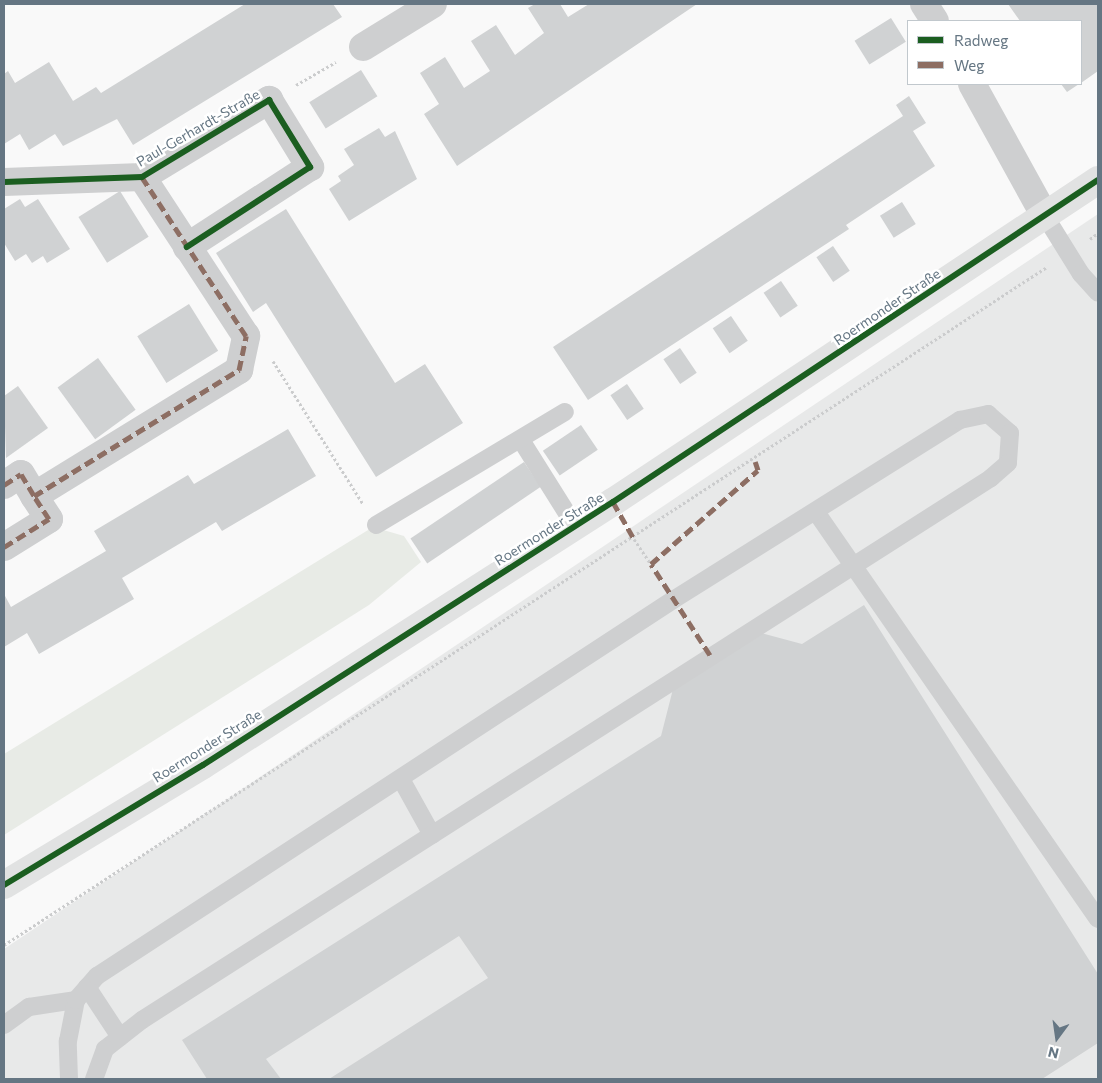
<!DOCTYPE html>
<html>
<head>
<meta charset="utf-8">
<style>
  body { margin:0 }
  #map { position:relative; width:1102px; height:1083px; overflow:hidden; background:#f9f9f9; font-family:Commissioner,sans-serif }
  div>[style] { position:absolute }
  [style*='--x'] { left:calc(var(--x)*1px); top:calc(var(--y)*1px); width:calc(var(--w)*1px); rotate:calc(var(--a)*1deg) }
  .built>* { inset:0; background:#e8e9e9 }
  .green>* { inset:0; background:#e8ebe6 }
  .building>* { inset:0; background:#d0d2d3; transform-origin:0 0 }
  .path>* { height:3px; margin-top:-1.5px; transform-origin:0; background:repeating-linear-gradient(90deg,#cbcccd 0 2.5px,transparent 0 5px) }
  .lane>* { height:18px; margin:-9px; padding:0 9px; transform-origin:9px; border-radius:9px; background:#cecfd0 }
  .street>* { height:28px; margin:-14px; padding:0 14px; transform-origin:14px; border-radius:14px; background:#cecfd0 }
  .secondary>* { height:28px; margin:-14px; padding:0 14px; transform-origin:14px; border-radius:14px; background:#e1e2e2 }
  .quiet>* { height:5px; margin-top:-2.5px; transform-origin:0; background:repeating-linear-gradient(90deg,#8d6e63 0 10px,transparent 0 15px) }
  .cycleway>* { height:6px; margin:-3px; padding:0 3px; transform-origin:3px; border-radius:3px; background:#1b5e20 }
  span { translate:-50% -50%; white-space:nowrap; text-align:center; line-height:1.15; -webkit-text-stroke:5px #fff; paint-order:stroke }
  .street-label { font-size:14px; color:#657683 }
  .frame { position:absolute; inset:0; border:5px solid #657683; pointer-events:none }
  .legend { position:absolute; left:907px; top:20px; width:175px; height:65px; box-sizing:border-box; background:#fff; border:1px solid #c1c8cd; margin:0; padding:6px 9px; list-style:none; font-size:15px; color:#657683 }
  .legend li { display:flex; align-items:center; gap:10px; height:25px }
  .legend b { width:25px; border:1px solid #c1c8cd }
  .north { position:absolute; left:1032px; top:1013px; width:50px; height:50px; -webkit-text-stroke:4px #fff; paint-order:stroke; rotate:194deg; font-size:14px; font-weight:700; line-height:20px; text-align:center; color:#657683 }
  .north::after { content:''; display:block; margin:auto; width:18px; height:22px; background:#657683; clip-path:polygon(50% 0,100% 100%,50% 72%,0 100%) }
</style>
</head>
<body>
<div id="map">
  <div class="built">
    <i style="clip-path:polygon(1098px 214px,1098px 1079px,4px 1079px,4px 949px)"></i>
  </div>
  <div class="green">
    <i style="clip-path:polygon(373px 527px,404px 536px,421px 562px,369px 605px,4px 835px,4px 754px)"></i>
  </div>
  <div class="building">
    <i style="clip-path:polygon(245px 4px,333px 4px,342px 17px,133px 145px,117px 119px,63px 146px,55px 134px,29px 150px,20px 134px,4px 144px,4px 74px,8px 71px,15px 83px,49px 62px,73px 101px,96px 87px,101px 93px)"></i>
    <i style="clip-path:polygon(535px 4px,560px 4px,568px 17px,589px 4px,697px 4px,457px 166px,424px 114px,439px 104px,420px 73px,445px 57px,464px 88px,490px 71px,471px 41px,496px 25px,515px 55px,544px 33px,528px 8px)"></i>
    <i style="clip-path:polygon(1008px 4px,1098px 4px,1098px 71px,1081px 83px,1081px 21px,1020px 21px)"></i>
    <i style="left:891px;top:18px;width:28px;height:43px;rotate:58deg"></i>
    <i style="left:361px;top:70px;width:31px;height:61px;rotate:58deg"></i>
    <i style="clip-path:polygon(1061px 84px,1079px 84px,1067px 92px)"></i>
    <i style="clip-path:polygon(909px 96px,926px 123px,913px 131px,935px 166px,846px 225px,849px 229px,588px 400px,553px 347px,903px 116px,896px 105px)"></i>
    <i style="clip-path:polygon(379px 128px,385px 137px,395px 131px,417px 179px,349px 221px,329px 189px,341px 181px,338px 176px,354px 165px,344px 149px)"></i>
    <i style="left:120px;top:191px;width:54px;height:49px;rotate:58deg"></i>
    <i style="clip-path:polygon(20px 199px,25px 207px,38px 199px,70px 249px,47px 263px,43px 256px,32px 263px,26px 254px,15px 261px,4px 243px,4px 209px)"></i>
    <i style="left:902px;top:202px;width:26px;height:26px;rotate:58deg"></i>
    <i style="clip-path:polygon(286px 209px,395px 383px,425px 364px,463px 423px,376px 477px,266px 303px,253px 312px,216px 253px)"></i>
    <i style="left:833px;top:246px;width:30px;height:20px;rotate:56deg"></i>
    <i style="left:781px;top:281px;width:30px;height:21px;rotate:56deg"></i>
    <i style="left:189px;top:304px;width:55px;height:61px;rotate:58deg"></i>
    <i style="left:731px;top:316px;width:30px;height:22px;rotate:56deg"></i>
    <i style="left:680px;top:348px;width:30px;height:20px;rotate:56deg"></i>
    <i style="left:98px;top:358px;width:64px;height:50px;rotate:54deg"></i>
    <i style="left:627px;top:384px;width:30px;height:20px;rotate:56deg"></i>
    <i style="clip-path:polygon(18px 386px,48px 428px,6px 458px,4px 396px)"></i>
    <i style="left:581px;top:425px;width:30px;height:46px;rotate:56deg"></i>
    <i style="clip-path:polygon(288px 429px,316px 476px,222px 531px,216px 522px,122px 578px,134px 599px,39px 654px,27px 633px,4px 647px,4px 594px,11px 607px,106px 551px,94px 531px,188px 475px,194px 484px)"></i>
    <i style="left:524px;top:462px;width:30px;height:137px;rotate:56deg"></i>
    <i style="clip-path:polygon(864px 605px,1098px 974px,1098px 1043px,1042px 1079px,329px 1079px,488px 978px,459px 936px,266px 1059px,281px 1079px,207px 1079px,182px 1040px,661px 736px,673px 689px,761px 633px,802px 644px)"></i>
  </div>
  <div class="path">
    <i style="--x:296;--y:85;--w:46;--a:-29.9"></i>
    <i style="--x:1090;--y:239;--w:10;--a:-37"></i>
    <i style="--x:273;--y:361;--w:169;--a:57.8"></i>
    <i style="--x:634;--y:539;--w:30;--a:56"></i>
    <i style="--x:4;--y:945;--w:1244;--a:-33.03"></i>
  </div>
  <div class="lane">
    <i style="--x:1045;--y:216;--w:68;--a:58.2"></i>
    <i style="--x:1081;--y:274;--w:25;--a:48"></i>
    <i style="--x:521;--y:440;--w:102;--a:57.9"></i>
    <i style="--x:816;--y:512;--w:495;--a:55.3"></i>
    <i style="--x:376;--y:525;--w:220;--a:-30.9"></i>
    <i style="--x:401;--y:779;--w:64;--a:61"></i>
    <i style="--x:87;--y:987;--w:60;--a:56.6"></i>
    <i style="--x:4;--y:1025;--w:31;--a:-36"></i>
    <i style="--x:29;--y:1007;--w:48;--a:-8.5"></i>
    <i style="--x:69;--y:1079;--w:38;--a:-92"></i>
    <i style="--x:68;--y:1041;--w:42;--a:-79"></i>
    <i style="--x:76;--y:1000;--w:32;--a:-49"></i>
    <i style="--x:97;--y:976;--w:688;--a:-33.14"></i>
    <i style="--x:673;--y:600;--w:339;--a:-32.1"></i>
    <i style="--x:960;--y:420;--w:29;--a:-12"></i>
    <i style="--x:988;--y:414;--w:29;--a:41"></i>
    <i style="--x:1010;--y:433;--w:30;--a:94"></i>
    <i style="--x:1008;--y:463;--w:23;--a:139"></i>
    <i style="--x:991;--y:478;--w:1007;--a:147.45"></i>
    <i style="--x:142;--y:1020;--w:47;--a:141.9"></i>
    <i style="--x:105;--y:1049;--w:32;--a:110"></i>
  </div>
  <div class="street">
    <i style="--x:924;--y:4;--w:20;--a:57"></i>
    <i style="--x:363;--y:47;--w:82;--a:-31.6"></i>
    <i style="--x:972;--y:84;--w:151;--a:61.1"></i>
    <i style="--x:4;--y:182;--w:138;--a:-2.1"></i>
    <i style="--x:142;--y:177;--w:149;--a:-31.2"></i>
    <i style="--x:269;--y:100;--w:79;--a:58.5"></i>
    <i style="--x:310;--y:167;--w:147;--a:147"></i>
    <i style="--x:4;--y:485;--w:20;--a:-33"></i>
    <i style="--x:21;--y:474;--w:26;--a:59"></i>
    <i style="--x:34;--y:496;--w:241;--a:-31.6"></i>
    <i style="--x:239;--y:370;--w:35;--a:-78"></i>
    <i style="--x:246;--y:336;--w:190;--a:-123.2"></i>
    <i style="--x:4;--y:547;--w:53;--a:-31.9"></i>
    <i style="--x:49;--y:519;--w:27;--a:-123"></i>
  </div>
  <div class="secondary">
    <i style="--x:4;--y:885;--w:232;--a:-31.1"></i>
    <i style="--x:203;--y:765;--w:487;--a:-32.7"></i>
    <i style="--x:613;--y:502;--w:582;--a:-33.58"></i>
  </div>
  <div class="quiet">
    <i style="--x:4;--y:485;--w:20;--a:-33"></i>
    <i style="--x:21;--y:474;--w:26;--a:59"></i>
    <i style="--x:34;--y:496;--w:241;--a:-31.6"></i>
    <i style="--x:239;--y:370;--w:35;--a:-78"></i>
    <i style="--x:246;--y:336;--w:190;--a:-123.2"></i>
    <i style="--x:613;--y:502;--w:43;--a:60.4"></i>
    <i style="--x:4;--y:547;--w:53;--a:-31.9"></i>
    <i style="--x:49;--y:519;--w:27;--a:-123"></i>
    <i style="--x:710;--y:655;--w:108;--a:-123"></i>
    <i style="--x:651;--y:564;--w:142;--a:-41.3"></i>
    <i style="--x:758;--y:470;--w:9;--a:-108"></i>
  </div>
  <div class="cycleway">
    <i style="--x:4;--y:182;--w:138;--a:-2.1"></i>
    <i style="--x:142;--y:177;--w:149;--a:-31.2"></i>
    <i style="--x:269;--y:100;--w:79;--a:58.5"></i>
    <i style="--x:310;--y:167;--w:147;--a:147"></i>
    <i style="--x:4;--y:885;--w:232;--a:-31.1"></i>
    <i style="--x:203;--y:765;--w:487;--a:-32.7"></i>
    <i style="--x:613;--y:502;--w:582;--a:-33.58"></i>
  </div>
  <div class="street-label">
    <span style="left:198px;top:128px;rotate:-30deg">Paul-Gerhardt-Straße</span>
    <span style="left:887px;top:307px;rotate:-34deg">Roermonder Straße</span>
    <span style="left:549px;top:529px;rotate:-32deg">Roermonder Straße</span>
    <span style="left:207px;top:746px;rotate:-32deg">Roermonder Straße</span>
  </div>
  <div class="frame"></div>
  <ul class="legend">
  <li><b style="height:6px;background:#1b5e20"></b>Radweg</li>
  <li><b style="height:6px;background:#8d6e63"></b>Weg</li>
  </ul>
  <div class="north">N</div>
</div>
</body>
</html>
